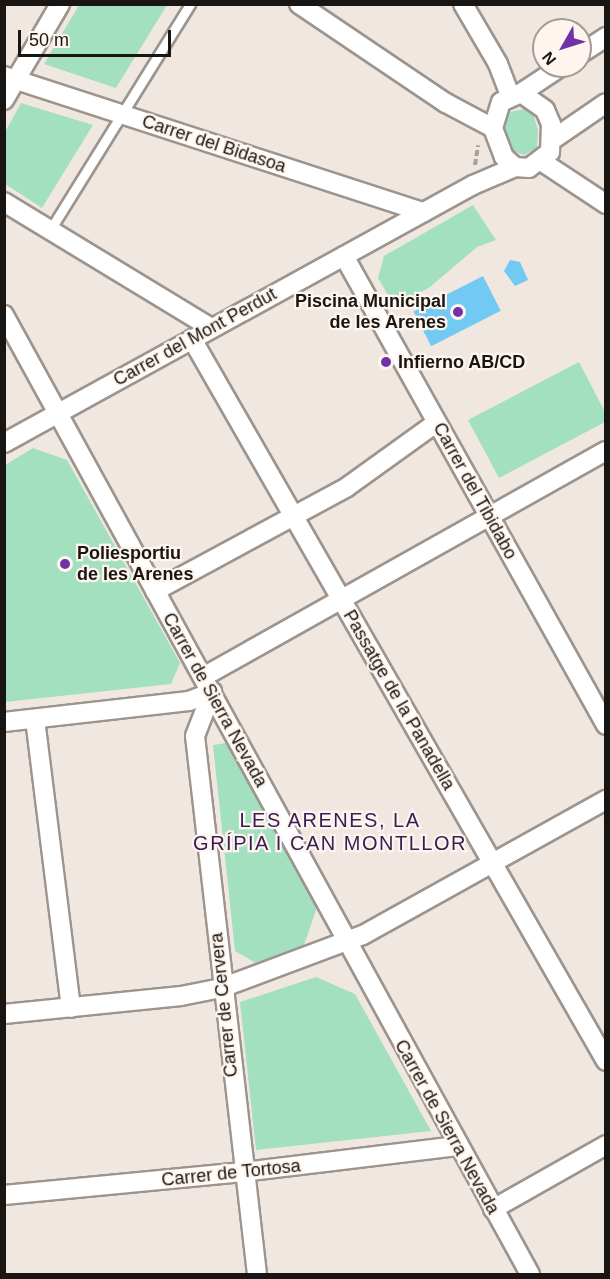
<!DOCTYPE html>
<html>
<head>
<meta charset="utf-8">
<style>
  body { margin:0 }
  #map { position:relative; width:610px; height:1279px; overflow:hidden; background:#f1e7e1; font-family:Helvetica,sans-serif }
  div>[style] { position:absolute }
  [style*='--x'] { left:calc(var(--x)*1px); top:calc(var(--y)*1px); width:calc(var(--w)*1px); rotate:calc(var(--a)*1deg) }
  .green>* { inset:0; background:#a3e0c0 }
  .water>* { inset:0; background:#72c9f2; transform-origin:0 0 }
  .path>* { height:4px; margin-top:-2px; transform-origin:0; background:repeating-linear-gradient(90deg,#a8a09b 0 6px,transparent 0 9px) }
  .roads { filter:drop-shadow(2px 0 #9d948e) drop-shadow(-2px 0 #9d948e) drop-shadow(0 2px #9d948e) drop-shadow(0 -2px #9d948e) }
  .lane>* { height:9px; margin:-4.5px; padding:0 4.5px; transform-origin:4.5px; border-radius:4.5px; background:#fff }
  .street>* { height:18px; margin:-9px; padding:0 9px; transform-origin:9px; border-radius:9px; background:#fff }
  .dots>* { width:16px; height:16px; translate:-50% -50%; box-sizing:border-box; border:3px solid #fef5ef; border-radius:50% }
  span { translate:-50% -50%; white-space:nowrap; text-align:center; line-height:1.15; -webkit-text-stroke:4.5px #fef5ef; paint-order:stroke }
  .street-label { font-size:18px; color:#181513 }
  .poi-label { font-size:18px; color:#181513; font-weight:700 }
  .right { translate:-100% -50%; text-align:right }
  .left { translate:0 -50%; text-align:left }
  .neighbourhood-label { font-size:20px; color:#391c54; letter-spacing:1.5px }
  .frame { position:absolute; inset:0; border:6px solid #181513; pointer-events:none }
  .north { position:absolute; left:532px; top:18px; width:60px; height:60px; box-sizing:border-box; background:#fef5ef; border:2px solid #a29b97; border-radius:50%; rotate:231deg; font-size:16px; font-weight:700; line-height:24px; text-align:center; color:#181513 }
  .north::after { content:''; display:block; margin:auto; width:21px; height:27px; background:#7132a8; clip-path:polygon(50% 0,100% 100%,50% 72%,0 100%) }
  .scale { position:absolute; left:18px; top:30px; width:153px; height:27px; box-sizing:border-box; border:3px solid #181513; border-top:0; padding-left:8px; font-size:18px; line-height:21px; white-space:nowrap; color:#181513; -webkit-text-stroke:4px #fef5ef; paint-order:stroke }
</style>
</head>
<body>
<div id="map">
  <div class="green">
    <i style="clip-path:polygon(79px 5px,167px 5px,116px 88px,44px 64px)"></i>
    <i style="clip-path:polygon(21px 103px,93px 125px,42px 208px,5px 184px,5px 132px)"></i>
    <i style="clip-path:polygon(524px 109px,533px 114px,538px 130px,537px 148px,524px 155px,511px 150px,504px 127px,510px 112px)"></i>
    <i style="clip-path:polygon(473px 205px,496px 240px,477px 247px,430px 287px,395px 307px,378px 278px,384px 256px)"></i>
    <i style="clip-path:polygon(579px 362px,605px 412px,605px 422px,499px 478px,468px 420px)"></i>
    <i style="clip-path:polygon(33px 448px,67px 460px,180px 663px,171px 684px,5px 702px,5px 465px)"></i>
    <i style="clip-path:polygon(226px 743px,317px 907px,304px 945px,256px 963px,235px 951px,213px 745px)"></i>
    <i style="clip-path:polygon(316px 977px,355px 994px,431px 1131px,256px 1150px,240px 1002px)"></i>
  </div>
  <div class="water">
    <i style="clip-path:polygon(510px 260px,520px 262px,528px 280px,515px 286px,504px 271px)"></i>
    <i style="left:483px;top:276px;width:39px;height:78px;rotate:63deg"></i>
  </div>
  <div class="path">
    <i style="--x:475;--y:165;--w:20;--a:-81"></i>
  </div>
  <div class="roads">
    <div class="lane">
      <i style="--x:50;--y:230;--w:266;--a:-58.2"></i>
    </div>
    <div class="street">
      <i style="--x:299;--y:4;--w:177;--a:34"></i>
      <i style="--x:446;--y:103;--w:53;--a:28"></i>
      <i style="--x:463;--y:4;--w:69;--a:59.7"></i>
      <i style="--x:498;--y:64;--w:33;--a:69"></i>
      <i style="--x:580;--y:54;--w:31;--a:-33"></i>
      <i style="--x:4;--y:76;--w:441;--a:18"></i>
      <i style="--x:521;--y:93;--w:29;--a:35"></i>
      <i style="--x:545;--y:110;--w:15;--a:67"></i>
      <i style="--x:551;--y:124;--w:28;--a:92"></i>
      <i style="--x:550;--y:152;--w:26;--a:143"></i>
      <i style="--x:529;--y:168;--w:14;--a:-176"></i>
      <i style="--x:515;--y:167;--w:15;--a:-138"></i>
      <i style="--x:504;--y:157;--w:31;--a:-111"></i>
      <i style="--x:493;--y:128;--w:27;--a:-73"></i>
      <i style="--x:501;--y:102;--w:22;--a:-24"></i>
      <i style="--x:521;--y:93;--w:49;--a:-33.4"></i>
      <i style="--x:4;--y:100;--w:111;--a:-59.7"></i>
      <i style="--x:552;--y:140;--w:65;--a:-34.4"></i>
      <i style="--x:541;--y:161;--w:78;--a:33.5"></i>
      <i style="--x:4;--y:202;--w:242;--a:31.3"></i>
      <i style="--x:344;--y:256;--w:537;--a:60.81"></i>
      <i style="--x:4;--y:315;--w:1094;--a:61.26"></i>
      <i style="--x:192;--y:339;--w:832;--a:60.17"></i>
      <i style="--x:4;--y:443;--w:535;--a:-28.82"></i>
      <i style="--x:473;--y:185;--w:46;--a:-23.2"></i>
      <i style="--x:155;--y:591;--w:218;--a:-28.4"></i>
      <i style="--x:347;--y:487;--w:110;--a:-35.7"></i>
      <i style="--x:203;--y:677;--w:462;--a:-29.3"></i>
      <i style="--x:212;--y:692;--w:47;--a:111.1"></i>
      <i style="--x:195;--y:736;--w:542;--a:83.43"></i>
      <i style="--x:35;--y:719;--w:291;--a:82.9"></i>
      <i style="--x:4;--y:722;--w:186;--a:-6.5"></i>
      <i style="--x:189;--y:701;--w:25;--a:-21"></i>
      <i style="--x:4;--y:1014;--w:178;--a:-5.8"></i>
      <i style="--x:181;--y:996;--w:41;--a:-11.3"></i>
      <i style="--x:221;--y:988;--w:152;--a:-20.5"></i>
      <i style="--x:363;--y:935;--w:278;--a:-29.1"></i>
      <i style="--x:4;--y:1195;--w:240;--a:-5.5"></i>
      <i style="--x:243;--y:1172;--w:216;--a:-6.9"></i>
      <i style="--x:493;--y:1209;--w:130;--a:-29.5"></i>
    </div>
  </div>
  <div class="dots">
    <i style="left:458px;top:312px;background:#7132a8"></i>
    <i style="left:386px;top:362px;background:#7132a8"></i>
    <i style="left:65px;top:564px;background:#7132a8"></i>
  </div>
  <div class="street-label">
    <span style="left:214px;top:144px;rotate:18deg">Carrer del Bidasoa</span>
    <span style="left:195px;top:337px;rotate:-29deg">Carrer del Mont Perdut</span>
    <span style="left:475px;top:491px;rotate:61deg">Carrer del Tibidabo</span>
    <span style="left:215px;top:700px;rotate:61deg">Carrer de Sierra Nevada</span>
    <span style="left:399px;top:700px;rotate:60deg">Passatge de la Panadella</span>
    <span style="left:224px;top:1005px;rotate:-96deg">Carrer de Cervera</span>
    <span style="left:447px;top:1127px;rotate:61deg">Carrer de Sierra Nevada</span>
    <span style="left:231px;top:1173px;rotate:-6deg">Carrer de Tortosa</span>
  </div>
  <div class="poi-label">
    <span class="right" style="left:446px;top:312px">Piscina Municipal<br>de les Arenes</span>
    <span class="left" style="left:398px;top:362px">Infierno AB/CD</span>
    <span class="left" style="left:77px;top:564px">Poliesportiu<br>de les Arenes</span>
  </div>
  <div class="neighbourhood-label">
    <span style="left:330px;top:832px">LES ARENES, LA<br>GRÍPIA I CAN MONTLLOR</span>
  </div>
  <div class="frame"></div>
  <div class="north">N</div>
  <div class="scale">50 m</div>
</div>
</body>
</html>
